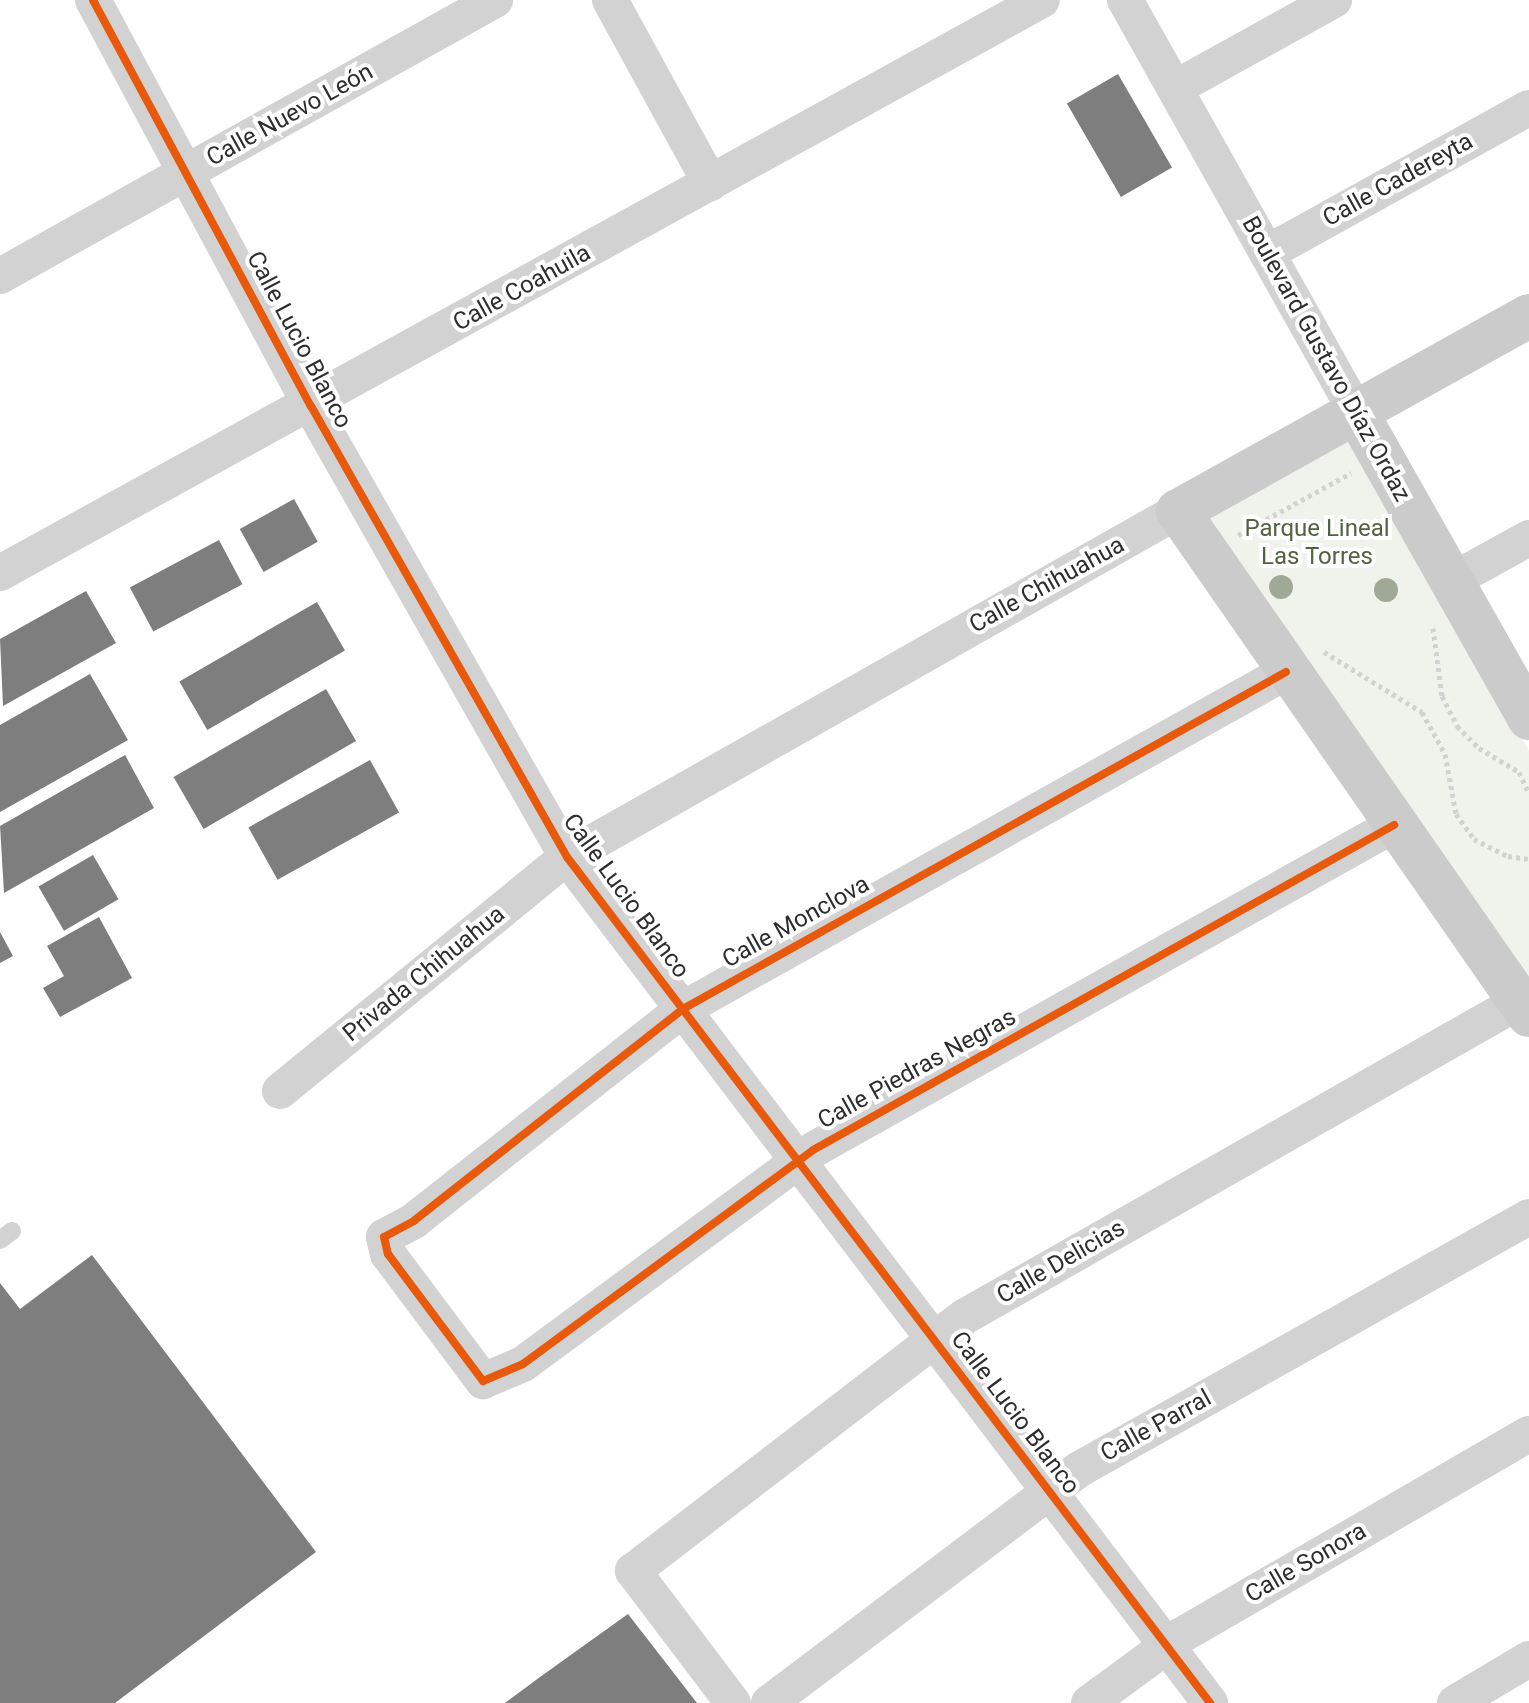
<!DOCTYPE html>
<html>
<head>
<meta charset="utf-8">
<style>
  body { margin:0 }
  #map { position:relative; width:1529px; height:1703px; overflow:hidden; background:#fff; font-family:Roboto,sans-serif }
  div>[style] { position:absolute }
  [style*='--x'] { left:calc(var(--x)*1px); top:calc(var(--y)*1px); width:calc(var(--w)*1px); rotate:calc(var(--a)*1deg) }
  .green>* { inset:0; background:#f0f3ec }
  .building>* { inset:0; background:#7e7e7e; transform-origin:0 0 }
  .path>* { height:5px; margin-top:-2.5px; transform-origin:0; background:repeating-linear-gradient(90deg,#d2d2d2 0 4px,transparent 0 8px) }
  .lane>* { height:18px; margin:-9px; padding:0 9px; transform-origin:9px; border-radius:9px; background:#d2d2d2 }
  .street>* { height:36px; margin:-18px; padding:0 18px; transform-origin:18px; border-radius:18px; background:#d2d2d2 }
  .secondary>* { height:44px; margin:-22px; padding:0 22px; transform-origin:22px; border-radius:22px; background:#cbcbcb }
  .cycleway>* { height:8px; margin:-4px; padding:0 4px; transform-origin:4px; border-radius:4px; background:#e8590c }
  .trees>* { width:24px; height:24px; margin:-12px; border-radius:50%; background:#9fa996 }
  span { translate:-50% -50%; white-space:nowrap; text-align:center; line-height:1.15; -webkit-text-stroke:8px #fff; paint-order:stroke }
  .street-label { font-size:24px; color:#2d2d2d }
  .park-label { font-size:24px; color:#516340 }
</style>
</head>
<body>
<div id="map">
  <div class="green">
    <i style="clip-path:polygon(1350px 426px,1529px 751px,1529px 991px,1196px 515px)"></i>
  </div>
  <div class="building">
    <i style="left:1118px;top:74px;width:108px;height:59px;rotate:60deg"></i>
    <i style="left:294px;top:499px;width:49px;height:62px;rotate:61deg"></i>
    <i style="left:219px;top:540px;width:50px;height:101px;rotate:62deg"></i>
    <i style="clip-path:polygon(86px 591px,116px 643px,3px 706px,0 639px)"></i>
    <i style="left:317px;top:602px;width:56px;height:159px;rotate:60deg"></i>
    <i style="clip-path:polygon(90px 674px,128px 740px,0 812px,0 725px)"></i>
    <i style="left:326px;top:689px;width:60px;height:176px;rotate:60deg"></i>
    <i style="clip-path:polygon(125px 755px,154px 808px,4px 893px,0 826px)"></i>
    <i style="left:370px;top:760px;width:60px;height:139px;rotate:61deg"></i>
    <i style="left:93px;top:855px;width:51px;height:63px;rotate:60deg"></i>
    <i style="clip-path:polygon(99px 917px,132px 978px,60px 1017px,43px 988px,64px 976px,47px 946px)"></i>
    <i style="clip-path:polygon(0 932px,13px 956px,0 963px)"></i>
    <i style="clip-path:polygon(92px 1255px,316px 1552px,115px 1703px,0 1703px,0 1283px,20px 1309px)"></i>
    <i style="clip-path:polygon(628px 1614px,697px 1703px,505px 1703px,540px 1677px)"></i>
  </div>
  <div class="path">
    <i style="--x:1238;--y:535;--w:129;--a:-28.8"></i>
    <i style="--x:1433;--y:628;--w:69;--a:82.5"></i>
    <i style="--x:1442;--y:696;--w:34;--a:63"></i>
    <i style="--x:1457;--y:726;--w:31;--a:45"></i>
    <i style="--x:1479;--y:748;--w:47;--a:31"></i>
    <i style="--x:1519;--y:772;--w:23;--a:65"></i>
    <i style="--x:1324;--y:652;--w:115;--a:31.5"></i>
    <i style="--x:1422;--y:712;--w:48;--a:61.3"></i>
    <i style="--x:1445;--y:754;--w:61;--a:79.6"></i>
    <i style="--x:1456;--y:814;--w:31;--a:54"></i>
    <i style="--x:1474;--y:839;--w:38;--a:27"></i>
    <i style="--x:1508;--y:856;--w:21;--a:8"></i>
  </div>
  <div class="lane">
    <i style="--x:0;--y:1240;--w:15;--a:-37"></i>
  </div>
  <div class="street">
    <i style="--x:93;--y:0;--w:461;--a:61.8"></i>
    <i style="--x:311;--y:406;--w:519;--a:60.42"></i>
    <i style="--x:567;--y:857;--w:1063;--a:52.76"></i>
    <i style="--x:610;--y:0;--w:209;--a:61.3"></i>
    <i style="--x:1125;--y:0;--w:470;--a:60.7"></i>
    <i style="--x:1175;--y:88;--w:182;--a:-29"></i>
    <i style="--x:1267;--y:253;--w:299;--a:-29"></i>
    <i style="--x:0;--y:276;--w:567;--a:-29.14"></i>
    <i style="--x:0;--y:573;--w:1189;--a:-28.81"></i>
    <i style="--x:1451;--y:581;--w:89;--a:-28.9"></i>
    <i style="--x:1286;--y:672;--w:691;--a:150.8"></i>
    <i style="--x:683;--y:1009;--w:342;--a:141.8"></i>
    <i style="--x:414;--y:1221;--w:34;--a:152"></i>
    <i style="--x:384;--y:1237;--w:17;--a:77"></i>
    <i style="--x:388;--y:1254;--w:159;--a:53.2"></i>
    <i style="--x:483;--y:1381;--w:43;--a:-23"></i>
    <i style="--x:523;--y:1364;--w:360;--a:-36.4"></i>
    <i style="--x:813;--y:1150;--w:666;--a:-29.22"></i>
    <i style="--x:280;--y:1091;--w:370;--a:-39.2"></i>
    <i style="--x:567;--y:857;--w:702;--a:-29.52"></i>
    <i style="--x:733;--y:1703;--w:166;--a:-127.1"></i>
    <i style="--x:633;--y:1571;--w:417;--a:-37.5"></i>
    <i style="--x:964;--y:1317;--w:640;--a:-29.61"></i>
    <i style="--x:769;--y:1703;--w:387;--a:-37"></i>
    <i style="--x:1078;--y:1470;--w:517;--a:-29.29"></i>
    <i style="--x:1089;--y:1703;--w:115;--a:-36.2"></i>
    <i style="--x:1182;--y:1635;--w:401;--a:-30.1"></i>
    <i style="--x:1455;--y:1703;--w:86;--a:-30.7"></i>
  </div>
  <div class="secondary">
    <i style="--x:1529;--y:316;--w:402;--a:150.9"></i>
    <i style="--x:1178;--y:511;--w:614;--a:55.15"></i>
    <i style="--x:1355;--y:410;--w:354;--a:60.5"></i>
  </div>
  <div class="cycleway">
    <i style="--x:93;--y:0;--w:461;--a:61.8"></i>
    <i style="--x:311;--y:406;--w:519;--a:60.42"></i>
    <i style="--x:567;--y:857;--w:1063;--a:52.76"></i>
    <i style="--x:1286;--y:672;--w:691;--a:150.8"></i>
    <i style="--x:683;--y:1009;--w:342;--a:141.8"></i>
    <i style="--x:414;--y:1221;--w:34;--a:152"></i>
    <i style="--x:384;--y:1237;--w:17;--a:77"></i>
    <i style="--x:388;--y:1254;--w:159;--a:53.2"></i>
    <i style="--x:483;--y:1381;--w:43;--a:-23"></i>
    <i style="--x:523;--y:1364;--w:360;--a:-36.4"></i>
    <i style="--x:813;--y:1150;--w:666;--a:-29.22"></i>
  </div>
  <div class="trees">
    <i style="left:1281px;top:587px"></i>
    <i style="left:1386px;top:590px"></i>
  </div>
  <div class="street-label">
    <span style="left:290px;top:115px;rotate:-29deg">Calle Nuevo León</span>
    <span style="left:1398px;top:180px;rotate:-29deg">Calle Cadereyta</span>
    <span style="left:522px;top:288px;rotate:-29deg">Calle Coahuila</span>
    <span style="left:299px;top:340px;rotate:62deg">Calle Lucio Blanco</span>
    <span style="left:1326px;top:359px;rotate:61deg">Boulevard Gustavo Díaz Ordaz</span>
    <span style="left:1047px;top:585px;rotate:-29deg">Calle Chihuahua</span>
    <span style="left:626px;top:896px;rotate:54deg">Calle Lucio Blanco</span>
    <span style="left:796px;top:922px;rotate:-29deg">Calle Monclova</span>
    <span style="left:424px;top:974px;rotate:-39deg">Privada Chihuahua</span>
    <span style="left:917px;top:1069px;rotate:-29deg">Calle Piedras Negras</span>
    <span style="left:1061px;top:1262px;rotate:-30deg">Calle Delicias</span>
    <span style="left:1015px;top:1413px;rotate:53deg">Calle Lucio Blanco</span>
    <span style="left:1156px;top:1426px;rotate:-29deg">Calle Parral</span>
    <span style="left:1306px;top:1563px;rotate:-30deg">Calle Sonora</span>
  </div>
  <div class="park-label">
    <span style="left:1317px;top:543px">Parque Lineal<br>Las Torres</span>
  </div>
</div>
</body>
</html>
